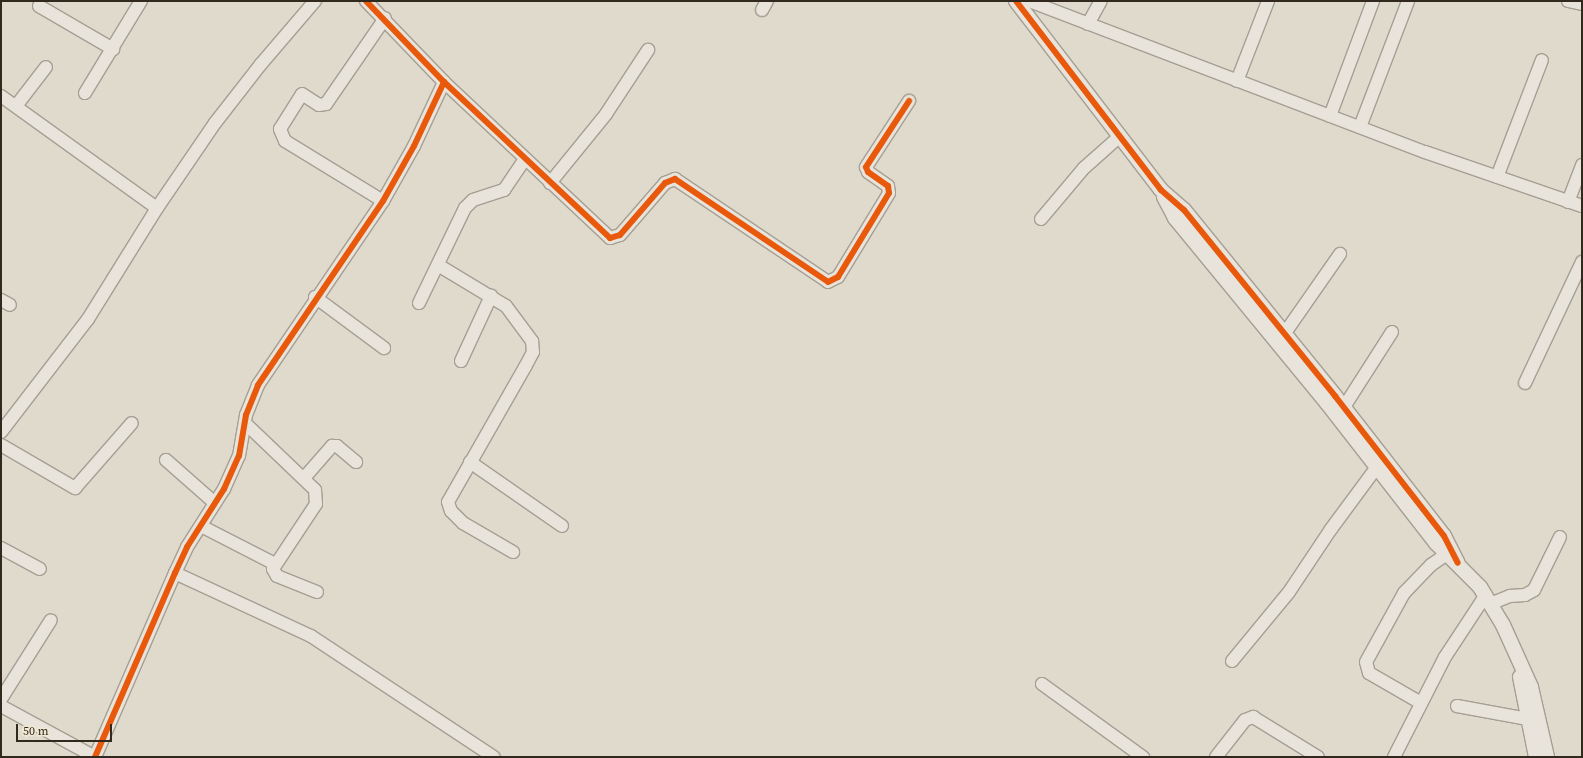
<!DOCTYPE html>
<html>
<head>
<meta charset="utf-8">
<style>
  body { margin:0 }
  #map { position:relative; width:1583px; height:758px; overflow:hidden; background:#dfdacb; font-family:"Source Serif 4",serif }
  div>[style] { position:absolute }
  [style*='--x'] { left:calc(var(--x)*1px); top:calc(var(--y)*1px); width:calc(var(--w)*1px); rotate:calc(var(--a)*1deg) }
  .roads { filter:drop-shadow(1px 0 #a49f94) drop-shadow(-1px 0 #a49f94) drop-shadow(0 1px #a49f94) drop-shadow(0 -1px #a49f94) }
  .minor>* { height:12px; margin:-6px; padding:0 6px; transform-origin:6px; border-radius:6px; background:#e8e4dc }
  .tertiary>* { height:14px; margin:-7px; padding:0 7px; transform-origin:7px; border-radius:7px; background:#e8e4dc }
  .cycleway>* { height:6px; margin:-3px; padding:0 3px; transform-origin:3px; border-radius:3px; background:#e8590c }
  span { translate:-50% -50%; white-space:nowrap; text-align:center; line-height:1.15; -webkit-text-stroke:4px #f0e8d1; paint-order:stroke }
  .frame { position:absolute; inset:0; border:2px solid #31281e; pointer-events:none }
  .scale { position:absolute; left:16px; top:724px; width:96px; height:18px; box-sizing:border-box; border:2px solid #31281e; border-top:0; padding-left:5px; font-size:12px; line-height:14px; white-space:nowrap; color:#31281e; -webkit-text-stroke:3px #f0e8d1; paint-order:stroke }
</style>
</head>
<body>
<div id="map">
  <div class="roads">
    <div class="minor">
      <i style="--x:366;--y:1;--w:112;--a:46.1"></i>
      <i style="--x:444;--y:82;--w:228;--a:43.2"></i>
      <i style="--x:610;--y:238;--w:10;--a:-17"></i>
      <i style="--x:620;--y:235;--w:69;--a:-49.1"></i>
      <i style="--x:665;--y:183;--w:11;--a:-22"></i>
      <i style="--x:675;--y:179;--w:184;--a:33.9"></i>
      <i style="--x:828;--y:282;--w:11;--a:-27"></i>
      <i style="--x:838;--y:277;--w:98;--a:-58.7"></i>
      <i style="--x:889;--y:193;--w:7;--a:-98"></i>
      <i style="--x:888;--y:186;--w:24;--a:-145"></i>
      <i style="--x:868;--y:172;--w:5;--a:-112"></i>
      <i style="--x:866;--y:167;--w:79;--a:-56.9"></i>
      <i style="--x:1029;--y:1;--w:424;--a:20.9"></i>
      <i style="--x:1425;--y:152;--w:166;--a:19"></i>
      <i style="--x:1568;--y:1;--w:14;--a:12"></i>
      <i style="--x:39;--y:6;--w:86;--a:30.2"></i>
      <i style="--x:762;--y:10;--w:10;--a:-61"></i>
      <i style="--x:1088;--y:24;--w:26;--a:-61"></i>
      <i style="--x:1237;--y:81;--w:86;--a:-68.8"></i>
      <i style="--x:85;--y:93;--w:108;--a:-58.7"></i>
      <i style="--x:1;--y:96;--w:192;--a:35.7"></i>
      <i style="--x:16;--y:106;--w:49;--a:-52.4"></i>
      <i style="--x:1330;--y:116;--w:123;--a:-69.5"></i>
      <i style="--x:1360;--y:127;--w:135;--a:-69.1"></i>
      <i style="--x:1497;--y:177;--w:125;--a:-69"></i>
      <i style="--x:550;--y:183;--w:89;--a:-50.9"></i>
      <i style="--x:606;--y:114;--w:77;--a:-56.7"></i>
      <i style="--x:383;--y:201;--w:115;--a:-148.5"></i>
      <i style="--x:285;--y:141;--w:13;--a:-113"></i>
      <i style="--x:280;--y:129;--w:41;--a:-57.8"></i>
      <i style="--x:302;--y:94;--w:20;--a:33"></i>
      <i style="--x:319;--y:105;--w:7;--a:-8"></i>
      <i style="--x:326;--y:104;--w:104;--a:-55.5"></i>
      <i style="--x:1568;--y:202;--w:40;--a:-69"></i>
      <i style="--x:1041;--y:219;--w:67;--a:-49.9"></i>
      <i style="--x:1084;--y:168;--w:48;--a:-41.6"></i>
      <i style="--x:438;--y:265;--w:79;--a:31.1"></i>
      <i style="--x:506;--y:306;--w:44;--a:53.4"></i>
      <i style="--x:532;--y:341;--w:11;--a:85"></i>
      <i style="--x:533;--y:352;--w:17;--a:118"></i>
      <i style="--x:525;--y:367;--w:155;--a:119.7"></i>
      <i style="--x:448;--y:502;--w:9;--a:72"></i>
      <i style="--x:451;--y:511;--w:17;--a:45"></i>
      <i style="--x:463;--y:523;--w:58;--a:30.1"></i>
      <i style="--x:315;--y:297;--w:86;--a:36.5"></i>
      <i style="--x:1;--y:300;--w:10;--a:29"></i>
      <i style="--x:419;--y:303;--w:106;--a:-64.2"></i>
      <i style="--x:465;--y:208;--w:11;--a:-45"></i>
      <i style="--x:473;--y:200;--w:33;--a:-18"></i>
      <i style="--x:504;--y:190;--w:36;--a:-56"></i>
      <i style="--x:1280;--y:340;--w:105;--a:-55.1"></i>
      <i style="--x:461;--y:361;--w:72;--a:-65.2"></i>
      <i style="--x:1525;--y:383;--w:134;--a:-64.8"></i>
      <i style="--x:1344;--y:407;--w:89;--a:-57.4"></i>
      <i style="--x:245;--y:423;--w:97;--a:43.7"></i>
      <i style="--x:315;--y:490;--w:14;--a:86"></i>
      <i style="--x:316;--y:504;--w:78;--a:123.5"></i>
      <i style="--x:273;--y:569;--w:8;--a:60"></i>
      <i style="--x:277;--y:576;--w:43;--a:21.8"></i>
      <i style="--x:1;--y:432;--w:143;--a:-52.4"></i>
      <i style="--x:88;--y:319;--w:131;--a:-58.1"></i>
      <i style="--x:157;--y:208;--w:103;--a:-55.7"></i>
      <i style="--x:215;--y:123;--w:75;--a:-52.1"></i>
      <i style="--x:261;--y:64;--w:83;--a:-49.4"></i>
      <i style="--x:1;--y:445;--w:86;--a:30.2"></i>
      <i style="--x:75;--y:488;--w:86;--a:-48.8"></i>
      <i style="--x:166;--y:460;--w:65;--a:41.3"></i>
      <i style="--x:470;--y:462;--w:112;--a:34.8"></i>
      <i style="--x:304;--y:478;--w:43;--a:-48.8"></i>
      <i style="--x:332;--y:446;--w:5;--a:0"></i>
      <i style="--x:337;--y:446;--w:25;--a:40"></i>
      <i style="--x:201;--y:526;--w:83;--a:27.2"></i>
      <i style="--x:1;--y:548;--w:44;--a:28.3"></i>
      <i style="--x:175;--y:573;--w:150;--a:24.9"></i>
      <i style="--x:311;--y:636;--w:219;--a:33.5"></i>
      <i style="--x:1490;--y:604;--w:22;--a:-22"></i>
      <i style="--x:1510;--y:596;--w:15;--a:-4"></i>
      <i style="--x:1525;--y:595;--w:10;--a:-29"></i>
      <i style="--x:1534;--y:590;--w:59;--a:-63.9"></i>
      <i style="--x:1232;--y:661;--w:89;--a:-50.4"></i>
      <i style="--x:1289;--y:592;--w:76;--a:-56.3"></i>
      <i style="--x:1331;--y:529;--w:86;--a:-53.5"></i>
      <i style="--x:1042;--y:684;--w:125;--a:35.9"></i>
      <i style="--x:1;--y:699;--w:93;--a:-57.7"></i>
      <i style="--x:1421;--y:703;--w:60;--a:-150"></i>
      <i style="--x:1369;--y:673;--w:11;--a:-105"></i>
      <i style="--x:1366;--y:662;--w:79;--a:-61.2"></i>
      <i style="--x:1404;--y:593;--w:39;--a:-46"></i>
      <i style="--x:1431;--y:565;--w:19;--a:-35"></i>
      <i style="--x:1;--y:706;--w:107;--a:28.5"></i>
      <i style="--x:1457;--y:706;--w:72;--a:10.4"></i>
      <i style="--x:95;--y:757;--w:201;--a:-66.5"></i>
      <i style="--x:175;--y:573;--w:29;--a:-65"></i>
      <i style="--x:187;--y:547;--w:69;--a:-57.5"></i>
      <i style="--x:224;--y:489;--w:36;--a:-66"></i>
      <i style="--x:239;--y:456;--w:42;--a:-80.3"></i>
      <i style="--x:246;--y:415;--w:32;--a:-68"></i>
      <i style="--x:258;--y:385;--w:222;--a:-55.8"></i>
      <i style="--x:383;--y:201;--w:63;--a:-60.6"></i>
      <i style="--x:414;--y:146;--w:71;--a:-64.9"></i>
      <i style="--x:1216;--y:757;--w:47;--a:-51.9"></i>
      <i style="--x:1245;--y:720;--w:9;--a:-21"></i>
      <i style="--x:1253;--y:717;--w:76;--a:31.6"></i>
      <i style="--x:1394;--y:757;--w:112;--a:-63"></i>
      <i style="--x:1445;--y:657;--w:73;--a:-56.7"></i>
    </div>
    <div class="tertiary">
      <i style="--x:1016;--y:1;--w:238;--a:52.5"></i>
      <i style="--x:1161;--y:190;--w:30;--a:41"></i>
      <i style="--x:1184;--y:210;--w:240;--a:50.9"></i>
      <i style="--x:1335;--y:396;--w:177;--a:52.1"></i>
      <i style="--x:1444;--y:536;--w:30;--a:63"></i>
      <i style="--x:1164;--y:197;--w:24;--a:62"></i>
      <i style="--x:1175;--y:218;--w:239;--a:50.6"></i>
      <i style="--x:1327;--y:403;--w:177;--a:52.1"></i>
      <i style="--x:1436;--y:543;--w:62;--a:45"></i>
      <i style="--x:1480;--y:587;--w:44;--a:58.8"></i>
      <i style="--x:1503;--y:625;--w:68;--a:65.7"></i>
      <i style="--x:1531;--y:687;--w:72;--a:77.1"></i>
      <i style="--x:1520;--y:677;--w:82;--a:78.7"></i>
    </div>
  </div>
  <div class="cycleway">
    <i style="--x:366;--y:1;--w:112;--a:46.1"></i>
    <i style="--x:444;--y:82;--w:228;--a:43.2"></i>
    <i style="--x:610;--y:238;--w:10;--a:-17"></i>
    <i style="--x:620;--y:235;--w:69;--a:-49.1"></i>
    <i style="--x:665;--y:183;--w:11;--a:-22"></i>
    <i style="--x:675;--y:179;--w:184;--a:33.9"></i>
    <i style="--x:828;--y:282;--w:11;--a:-27"></i>
    <i style="--x:838;--y:277;--w:98;--a:-58.7"></i>
    <i style="--x:889;--y:193;--w:7;--a:-98"></i>
    <i style="--x:888;--y:186;--w:24;--a:-145"></i>
    <i style="--x:868;--y:172;--w:5;--a:-112"></i>
    <i style="--x:866;--y:167;--w:79;--a:-56.9"></i>
    <i style="--x:1016;--y:1;--w:238;--a:52.5"></i>
    <i style="--x:1161;--y:190;--w:30;--a:41"></i>
    <i style="--x:1184;--y:210;--w:240;--a:50.9"></i>
    <i style="--x:1335;--y:396;--w:177;--a:52.1"></i>
    <i style="--x:1444;--y:536;--w:30;--a:63"></i>
    <i style="--x:95;--y:757;--w:201;--a:-66.5"></i>
    <i style="--x:175;--y:573;--w:29;--a:-65"></i>
    <i style="--x:187;--y:547;--w:69;--a:-57.5"></i>
    <i style="--x:224;--y:489;--w:36;--a:-66"></i>
    <i style="--x:239;--y:456;--w:42;--a:-80.3"></i>
    <i style="--x:246;--y:415;--w:32;--a:-68"></i>
    <i style="--x:258;--y:385;--w:222;--a:-55.8"></i>
    <i style="--x:383;--y:201;--w:63;--a:-60.6"></i>
    <i style="--x:414;--y:146;--w:71;--a:-64.9"></i>
  </div>
  <div class="frame"></div>
  <div class="scale">50 m</div>
</div>
</body>
</html>
